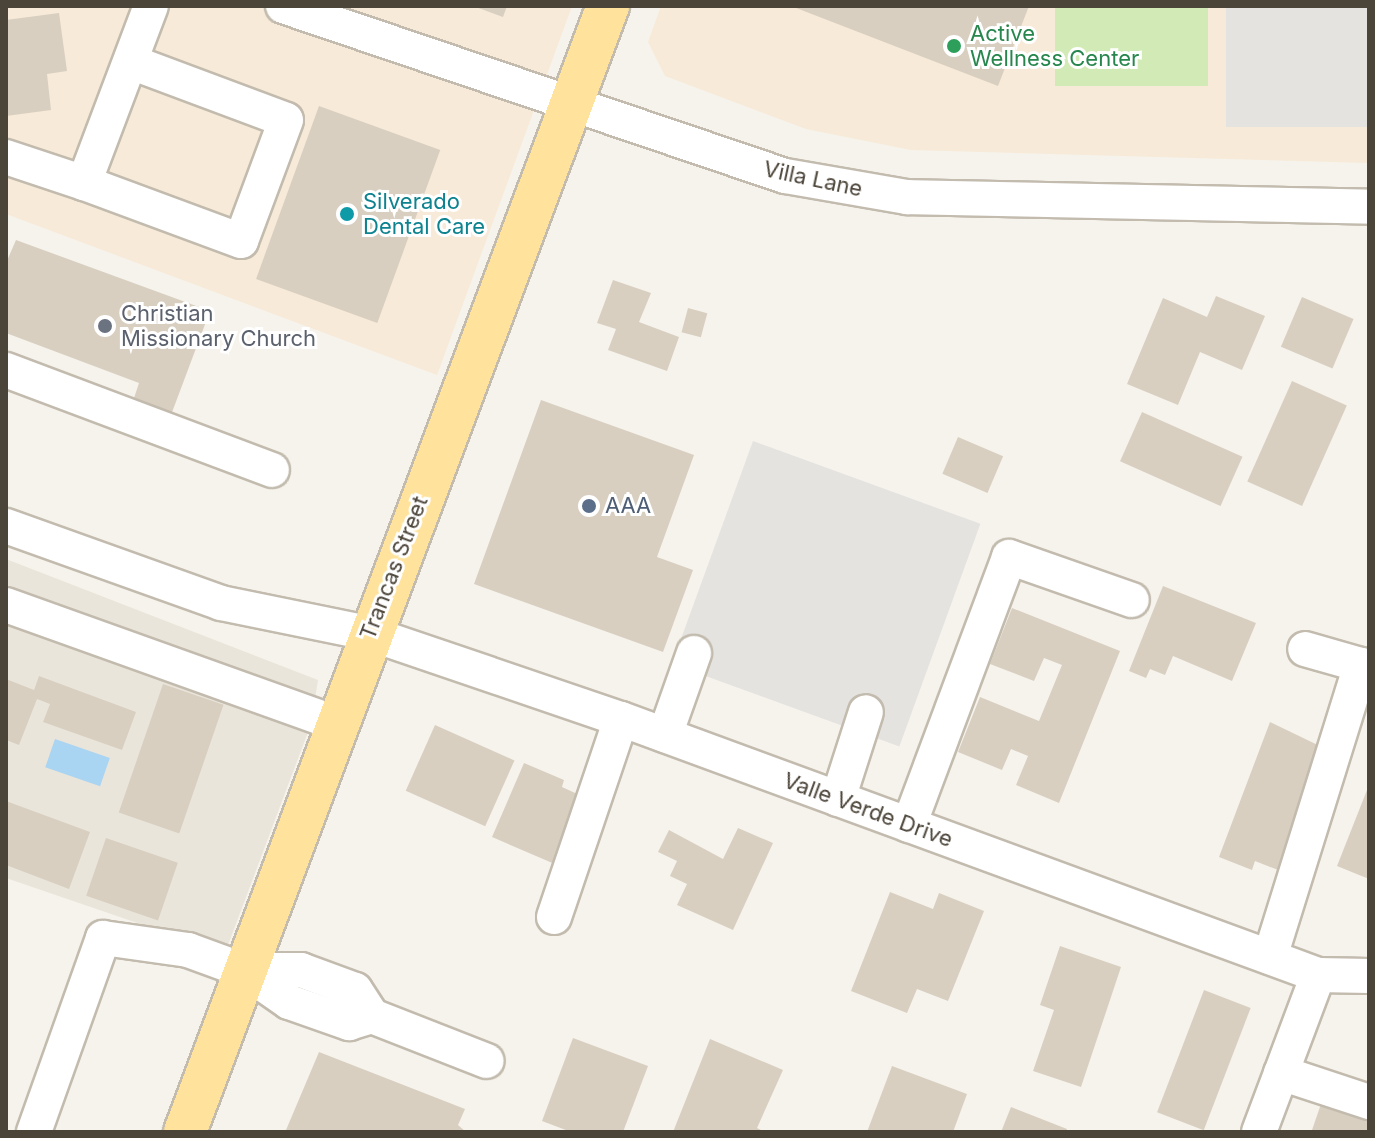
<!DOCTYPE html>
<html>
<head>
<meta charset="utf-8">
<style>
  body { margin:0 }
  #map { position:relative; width:1375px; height:1138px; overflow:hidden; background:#f6f3ec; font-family:Inter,sans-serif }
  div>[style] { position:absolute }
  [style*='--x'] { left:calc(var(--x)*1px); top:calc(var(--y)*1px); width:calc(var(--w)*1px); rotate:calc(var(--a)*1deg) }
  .residential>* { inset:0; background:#eae5da }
  .commercial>* { inset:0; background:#f7ead8 }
  .green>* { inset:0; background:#d2eab5; transform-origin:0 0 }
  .parking>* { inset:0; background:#e5e3e0; transform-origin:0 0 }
  .water>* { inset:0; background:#a9d4f2; transform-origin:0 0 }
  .building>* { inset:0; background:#d8cfc1; transform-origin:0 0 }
  .roads { filter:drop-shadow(2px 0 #c2bbae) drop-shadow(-2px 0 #c2bbae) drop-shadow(0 2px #c2bbae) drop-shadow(0 -2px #c2bbae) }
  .minor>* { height:34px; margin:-17px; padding:0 17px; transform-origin:17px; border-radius:17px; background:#fff }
  .major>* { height:42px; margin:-21px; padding:0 21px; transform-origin:21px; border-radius:21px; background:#ffe39c }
  .dots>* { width:22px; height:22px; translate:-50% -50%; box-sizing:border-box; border:4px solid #fff; border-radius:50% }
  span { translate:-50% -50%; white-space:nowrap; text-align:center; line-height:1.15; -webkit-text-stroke:6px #fff; paint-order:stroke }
  .leisure-label { font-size:22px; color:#27864d }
  .left { translate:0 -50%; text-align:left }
  .street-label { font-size:22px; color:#4b4439 }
  .culture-label { font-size:22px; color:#0d838f }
  .worship-label { font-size:22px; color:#5b616d }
  .service-label { font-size:22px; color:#4e5e75 }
  .frame { position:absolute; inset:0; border:8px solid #4b4439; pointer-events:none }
</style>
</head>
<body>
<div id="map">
  <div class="residential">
    <i style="clip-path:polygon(6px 559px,318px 680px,311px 724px,225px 953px,6px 878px)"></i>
  </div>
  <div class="commercial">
    <i style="clip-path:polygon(6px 6px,572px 6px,437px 375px,6px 214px)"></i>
    <i style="clip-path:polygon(661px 6px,1369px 6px,1369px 163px,911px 150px,806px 129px,665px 76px,648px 42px)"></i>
  </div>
  <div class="green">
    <i style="left:1055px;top:6px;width:153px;height:80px"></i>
  </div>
  <div class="parking">
    <i style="left:1226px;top:6px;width:143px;height:121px"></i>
    <i style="left:753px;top:441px;width:242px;height:237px;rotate:20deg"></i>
  </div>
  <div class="water">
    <i style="left:55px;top:739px;width:58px;height:30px;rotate:19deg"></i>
  </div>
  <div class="building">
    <i style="clip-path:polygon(473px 6px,507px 6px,503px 17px)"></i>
    <i style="clip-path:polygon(791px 6px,1029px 6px,998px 86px)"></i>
    <i style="clip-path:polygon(59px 13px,67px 71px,47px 74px,51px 110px,6px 116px,6px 20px)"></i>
    <i style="left:319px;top:106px;width:129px;height:184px;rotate:20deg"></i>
    <i style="clip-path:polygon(16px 240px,210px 311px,171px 415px,133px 401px,139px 383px,6px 333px,6px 263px)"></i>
    <i style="clip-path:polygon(613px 280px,651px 293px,639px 322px,679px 337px,667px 371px,608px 350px,616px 329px,597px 323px)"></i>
    <i style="clip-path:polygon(1216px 296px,1265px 316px,1242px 370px,1200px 352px,1178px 405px,1127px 384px,1163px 298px,1207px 317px)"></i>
    <i style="left:1302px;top:297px;width:56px;height:54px;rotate:23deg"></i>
    <i style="left:688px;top:308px;width:20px;height:25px;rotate:15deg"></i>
    <i style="left:1292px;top:381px;width:60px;height:110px;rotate:24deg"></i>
    <i style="clip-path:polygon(541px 400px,694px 455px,657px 557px,693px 570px,663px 652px,474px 584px)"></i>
    <i style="left:1142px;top:412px;width:110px;height:54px;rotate:24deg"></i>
    <i style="left:958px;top:437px;width:49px;height:40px;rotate:23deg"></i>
    <i style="clip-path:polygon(1163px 586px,1256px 623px,1232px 681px,1173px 656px,1165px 675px,1150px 669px,1146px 678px,1129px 671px)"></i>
    <i style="clip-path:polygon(1012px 608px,1120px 651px,1059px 803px,1016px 785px,1028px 756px,1011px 749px,1002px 770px,958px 752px,980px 697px,1039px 721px,1062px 665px,1044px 658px,1034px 681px,990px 664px)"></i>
    <i style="clip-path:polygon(39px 676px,136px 712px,122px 750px,43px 722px,50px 704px,37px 699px,19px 745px,6px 740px,6px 679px,34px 690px)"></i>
    <i style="left:163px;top:684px;width:64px;height:136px;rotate:19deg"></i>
    <i style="clip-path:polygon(1270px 722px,1324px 748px,1278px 870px,1255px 861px,1252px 870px,1219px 857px)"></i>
    <i style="left:435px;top:725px;width:87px;height:72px;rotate:24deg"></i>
    <i style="clip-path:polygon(524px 763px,564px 780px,562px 787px,586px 798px,557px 865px,492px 837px)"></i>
    <i style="clip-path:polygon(1369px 785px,1369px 879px,1337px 866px)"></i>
    <i style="clip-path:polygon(6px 801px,90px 832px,69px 889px,6px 865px)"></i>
    <i style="clip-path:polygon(738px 828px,773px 843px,733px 930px,677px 905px,687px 884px,670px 876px,677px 861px,658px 852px,669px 830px,723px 859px)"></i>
    <i style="left:106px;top:838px;width:76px;height:61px;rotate:19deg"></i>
    <i style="clip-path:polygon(890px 892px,933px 909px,939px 893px,984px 911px,948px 1001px,917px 989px,907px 1013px,851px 991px)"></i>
    <i style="clip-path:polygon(1060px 946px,1121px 967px,1081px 1087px,1033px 1071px,1054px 1010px,1040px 1005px)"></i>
    <i style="left:1204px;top:990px;width:50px;height:131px;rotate:21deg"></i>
    <i style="clip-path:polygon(573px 1038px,648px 1066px,623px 1132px,571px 1132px,542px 1121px)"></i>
    <i style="clip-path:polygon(710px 1039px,783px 1070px,757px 1128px,765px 1132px,673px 1132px)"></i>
    <i style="clip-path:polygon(319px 1052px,465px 1109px,458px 1125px,466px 1132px,286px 1130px)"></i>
    <i style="clip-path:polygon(892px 1066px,967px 1094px,953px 1132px,867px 1132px)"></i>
    <i style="clip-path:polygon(1321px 1104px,1369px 1121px,1369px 1132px,1312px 1130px)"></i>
    <i style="clip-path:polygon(1011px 1107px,1067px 1129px,1066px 1132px,1001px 1132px)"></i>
  </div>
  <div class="roads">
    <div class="minor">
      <i style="--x:283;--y:6;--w:530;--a:18.71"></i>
      <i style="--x:785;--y:176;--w:124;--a:9.8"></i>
      <i style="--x:907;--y:197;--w:462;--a:1.2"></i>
      <i style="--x:131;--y:62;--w:165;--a:20.5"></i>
      <i style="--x:286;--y:120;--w:129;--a:110.4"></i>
      <i style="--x:241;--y:241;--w:167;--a:-159.7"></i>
      <i style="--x:84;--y:183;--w:189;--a:-69.3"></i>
      <i style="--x:6;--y:157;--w:82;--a:18.4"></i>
      <i style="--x:6;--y:370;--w:284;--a:20.6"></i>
      <i style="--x:6;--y:526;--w:228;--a:19.7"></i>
      <i style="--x:221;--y:603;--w:150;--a:11.5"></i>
      <i style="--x:368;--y:633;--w:267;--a:18.8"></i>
      <i style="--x:621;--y:719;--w:743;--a:20.17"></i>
      <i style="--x:1318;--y:975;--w:51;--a:1.1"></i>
      <i style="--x:6;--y:605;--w:350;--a:19.7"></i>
      <i style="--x:665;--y:735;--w:87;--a:-70.5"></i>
      <i style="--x:838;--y:799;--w:91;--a:-72.2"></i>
      <i style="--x:909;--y:825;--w:286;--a:-69.5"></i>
      <i style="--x:1009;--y:557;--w:130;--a:19.3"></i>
      <i style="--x:554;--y:917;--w:209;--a:-71.3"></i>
      <i style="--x:1270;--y:957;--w:306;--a:-72.7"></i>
      <i style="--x:1361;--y:665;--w:58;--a:-164.1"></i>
      <i style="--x:372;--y:1016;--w:123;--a:21.4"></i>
      <i style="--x:1281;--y:1073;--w:93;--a:18.2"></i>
      <i style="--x:34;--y:1132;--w:206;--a:-70.4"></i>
      <i style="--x:103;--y:938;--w:86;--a:8"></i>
      <i style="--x:188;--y:950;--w:59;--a:20"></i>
      <i style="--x:243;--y:970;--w:56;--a:34.8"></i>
      <i style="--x:289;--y:1002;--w:64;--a:19.3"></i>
      <i style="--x:349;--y:1023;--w:24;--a:-17"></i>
      <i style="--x:372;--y:1016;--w:31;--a:-123"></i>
      <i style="--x:355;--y:990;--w:58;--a:-159.7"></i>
      <i style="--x:301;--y:970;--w:58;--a:180"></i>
      <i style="--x:1259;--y:1132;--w:168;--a:-69.4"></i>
    </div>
    <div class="major">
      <i style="--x:185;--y:1132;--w:1203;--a:-69.41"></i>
    </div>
  </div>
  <div class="dots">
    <i style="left:954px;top:46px;background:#2e9e5b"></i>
    <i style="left:347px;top:214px;background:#0f9aa8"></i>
    <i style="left:105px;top:326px;background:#6b7280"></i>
    <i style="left:589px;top:506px;background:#5c6f8a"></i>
  </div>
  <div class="leisure-label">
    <span class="left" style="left:970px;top:46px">Active<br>Wellness Center</span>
  </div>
  <div class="street-label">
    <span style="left:813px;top:179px;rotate:12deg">Villa Lane</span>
    <span style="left:394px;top:568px;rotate:-69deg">Trancas Street</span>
    <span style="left:868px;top:810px;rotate:20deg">Valle Verde Drive</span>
  </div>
  <div class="culture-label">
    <span class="left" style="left:363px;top:214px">Silverado<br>Dental Care</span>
  </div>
  <div class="worship-label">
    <span class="left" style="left:121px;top:326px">Christian<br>Missionary Church</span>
  </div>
  <div class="service-label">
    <span class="left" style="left:605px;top:506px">AAA</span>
  </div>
  <div class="frame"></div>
</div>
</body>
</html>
